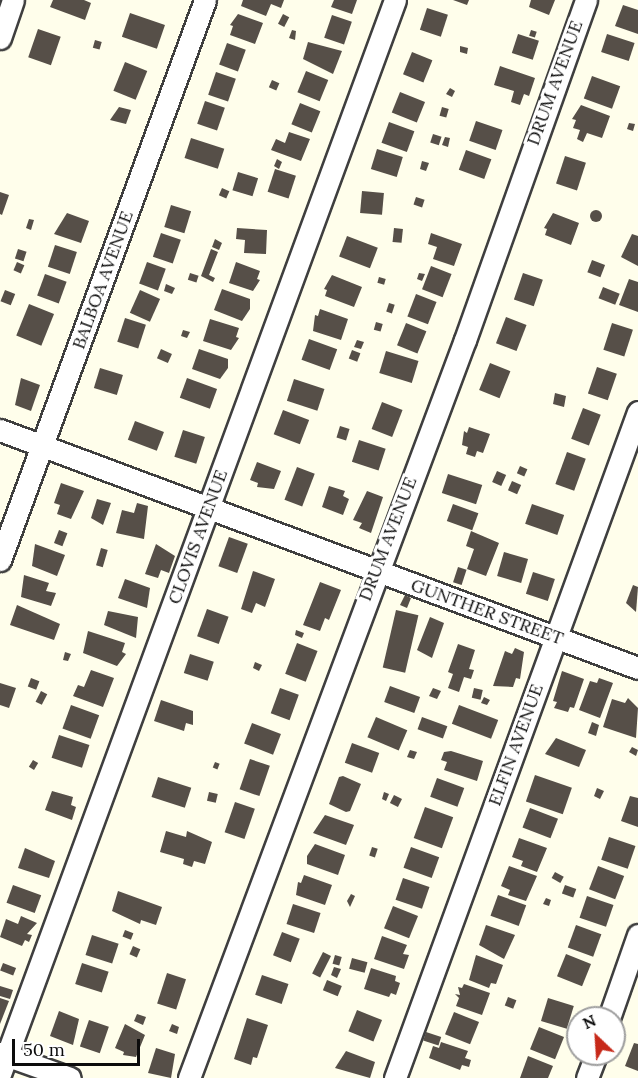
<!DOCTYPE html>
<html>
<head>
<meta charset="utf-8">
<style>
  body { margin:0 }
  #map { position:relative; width:638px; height:1078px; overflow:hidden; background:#fffeeb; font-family:Lora,serif }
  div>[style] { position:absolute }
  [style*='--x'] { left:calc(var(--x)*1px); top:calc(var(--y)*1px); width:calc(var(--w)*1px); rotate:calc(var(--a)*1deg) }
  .building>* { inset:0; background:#564f48; transform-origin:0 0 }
  .round { border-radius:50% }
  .roads { filter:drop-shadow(2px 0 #3f3f3f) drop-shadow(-2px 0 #3f3f3f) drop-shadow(0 2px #3f3f3f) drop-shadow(0 -2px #3f3f3f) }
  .minor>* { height:21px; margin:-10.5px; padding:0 10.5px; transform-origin:10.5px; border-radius:10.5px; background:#fff }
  span { translate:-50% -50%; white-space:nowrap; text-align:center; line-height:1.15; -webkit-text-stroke:6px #fff; paint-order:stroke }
  .street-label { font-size:18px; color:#0c0c0c }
  .north { position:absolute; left:566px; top:1006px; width:60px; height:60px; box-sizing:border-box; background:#fff; border:2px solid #9e9e9e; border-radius:50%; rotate:335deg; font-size:16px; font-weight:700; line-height:24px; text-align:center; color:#0c0c0c }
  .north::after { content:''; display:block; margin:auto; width:21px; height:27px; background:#c72919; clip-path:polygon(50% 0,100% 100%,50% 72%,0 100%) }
  .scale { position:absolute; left:12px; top:1039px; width:128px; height:27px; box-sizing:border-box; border:3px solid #0c0c0c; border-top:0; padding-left:8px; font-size:18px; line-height:21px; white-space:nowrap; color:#0c0c0c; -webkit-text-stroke:4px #fff; paint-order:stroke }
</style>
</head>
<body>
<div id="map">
  <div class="building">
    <i style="clip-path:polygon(53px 0,84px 0,91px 3px,85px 20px,50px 7px)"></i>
    <i style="clip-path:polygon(243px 0,284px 0,281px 8px,271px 4px,266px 16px,241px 6px)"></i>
    <i style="clip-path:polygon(334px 0,357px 0,352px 14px,331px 7px)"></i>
    <i style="clip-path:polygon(453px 0,469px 0,467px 5px)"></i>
    <i style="clip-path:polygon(531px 0,555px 0,549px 15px,529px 7px)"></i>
    <i style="clip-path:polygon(623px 5px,638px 10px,638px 34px,615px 26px)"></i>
    <i style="left:427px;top:8px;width:22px;height:23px;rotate:18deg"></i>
    <i style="left:130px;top:13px;width:37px;height:25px;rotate:19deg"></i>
    <i style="clip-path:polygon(238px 14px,263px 23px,255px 44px,230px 35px,233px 26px,230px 25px)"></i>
    <i style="left:283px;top:14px;width:7px;height:11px;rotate:27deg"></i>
    <i style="left:332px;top:15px;width:21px;height:24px;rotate:19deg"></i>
    <i style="left:38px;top:29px;width:24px;height:30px;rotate:19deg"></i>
    <i style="clip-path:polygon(292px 30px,296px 31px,295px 40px,289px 38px)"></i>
    <i style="left:531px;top:30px;width:6px;height:6px;rotate:18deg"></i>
    <i style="left:518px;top:34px;width:22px;height:20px;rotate:18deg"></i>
    <i style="left:607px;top:34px;width:29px;height:19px;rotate:18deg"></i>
    <i style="left:95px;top:40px;width:7px;height:8px;rotate:16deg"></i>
    <i style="clip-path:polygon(308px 42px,342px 51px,333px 74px,303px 59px)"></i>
    <i style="left:227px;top:43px;width:20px;height:23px;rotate:20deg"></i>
    <i style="clip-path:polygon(460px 46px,468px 48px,467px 54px,460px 52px)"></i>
    <i style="left:412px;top:52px;width:22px;height:24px;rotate:22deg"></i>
    <i style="left:125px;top:62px;width:24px;height:31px;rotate:22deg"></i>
    <i style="clip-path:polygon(500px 66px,535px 78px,529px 96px,524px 94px,520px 105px,511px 102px,514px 91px,494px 85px)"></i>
    <i style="left:306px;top:71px;width:24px;height:23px;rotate:22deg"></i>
    <i style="left:216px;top:72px;width:21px;height:24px;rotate:19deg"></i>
    <i style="left:592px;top:76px;width:30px;height:24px;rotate:20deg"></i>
    <i style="left:272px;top:80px;width:8px;height:8px;rotate:23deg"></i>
    <i style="clip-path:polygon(450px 88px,455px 91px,452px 97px,446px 94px)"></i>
    <i style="left:400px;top:92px;width:27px;height:22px;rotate:22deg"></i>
    <i style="left:205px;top:101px;width:21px;height:24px;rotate:19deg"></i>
    <i style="left:300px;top:103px;width:22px;height:23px;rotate:22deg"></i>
    <i style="clip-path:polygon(581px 105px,610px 116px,602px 138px,587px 133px,583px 142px,577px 139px,580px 130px,573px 128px,576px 120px,572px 119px)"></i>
    <i style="clip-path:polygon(119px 107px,131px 110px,126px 124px,110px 120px)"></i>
    <i style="left:442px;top:107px;width:7px;height:9px;rotate:16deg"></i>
    <i style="left:476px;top:121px;width:28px;height:21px;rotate:19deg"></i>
    <i style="left:389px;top:122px;width:27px;height:22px;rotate:20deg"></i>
    <i style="clip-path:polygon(629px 123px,635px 124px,633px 131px,627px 129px)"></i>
    <i style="clip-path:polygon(289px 132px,310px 139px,301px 161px,271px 150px,276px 139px,285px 143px)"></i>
    <i style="left:433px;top:134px;width:9px;height:9px;rotate:18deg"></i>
    <i style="clip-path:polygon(445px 137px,450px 138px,448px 147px,442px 145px)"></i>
    <i style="left:191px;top:138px;width:35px;height:21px;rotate:18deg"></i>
    <i style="left:377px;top:149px;width:27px;height:21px;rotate:17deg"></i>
    <i style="left:466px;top:150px;width:27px;height:21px;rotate:20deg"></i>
    <i style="left:565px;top:156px;width:22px;height:29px;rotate:18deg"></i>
    <i style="clip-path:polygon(277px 159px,282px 162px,279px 169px,274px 166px)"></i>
    <i style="clip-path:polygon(422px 161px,429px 163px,426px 171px,420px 169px)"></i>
    <i style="left:275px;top:169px;width:22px;height:24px;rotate:18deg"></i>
    <i style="left:238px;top:172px;width:21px;height:19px;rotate:17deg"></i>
    <i style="left:222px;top:188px;width:8px;height:8px;rotate:23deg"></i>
    <i style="left:362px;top:191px;width:22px;height:22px;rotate:5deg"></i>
    <i style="clip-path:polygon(0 192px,9px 195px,2px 215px,0 214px)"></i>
    <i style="left:416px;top:197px;width:9px;height:8px;rotate:18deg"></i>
    <i style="left:171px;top:205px;width:21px;height:23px;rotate:17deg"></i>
    <i class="round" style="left:590px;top:210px;width:12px;height:12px"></i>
    <i style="clip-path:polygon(67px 213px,89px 221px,81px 243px,54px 234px)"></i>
    <i style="clip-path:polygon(553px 213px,579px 223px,571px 245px,545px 235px,547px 229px,544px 228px)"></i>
    <i style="clip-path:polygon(29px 219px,34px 220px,31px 230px,26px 228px)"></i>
    <i style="clip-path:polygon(237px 228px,267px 230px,266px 254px,244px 253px,245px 240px,236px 239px)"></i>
    <i style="left:394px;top:228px;width:9px;height:14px;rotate:6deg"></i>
    <i style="left:161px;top:233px;width:21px;height:25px;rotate:19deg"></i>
    <i style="clip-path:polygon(431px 233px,462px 244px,454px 266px,433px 259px,437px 247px,428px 244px)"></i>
    <i style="clip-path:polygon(632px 234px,638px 236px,638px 266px,621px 257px)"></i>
    <i style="left:347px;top:236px;width:33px;height:22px;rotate:21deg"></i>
    <i style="clip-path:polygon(215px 239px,222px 243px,219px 250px,212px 247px)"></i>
    <i style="left:55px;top:245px;width:23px;height:23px;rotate:18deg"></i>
    <i style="left:18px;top:249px;width:9px;height:10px;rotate:18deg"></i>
    <i style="clip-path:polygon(211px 249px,218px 252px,209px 275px,215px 278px,213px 282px,201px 276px)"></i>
    <i style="left:592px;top:260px;width:14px;height:13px;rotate:21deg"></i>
    <i style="left:17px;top:262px;width:8px;height:9px;rotate:23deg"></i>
    <i style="left:147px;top:262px;width:20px;height:23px;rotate:20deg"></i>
    <i style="clip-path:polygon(236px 262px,260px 271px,257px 279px,260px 280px,253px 291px,229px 283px)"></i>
    <i style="left:431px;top:266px;width:22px;height:25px;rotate:21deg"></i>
    <i style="left:190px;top:273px;width:9px;height:7px;rotate:18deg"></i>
    <i style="clip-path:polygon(419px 273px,425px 274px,422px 281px,417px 279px)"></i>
    <i style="left:523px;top:273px;width:21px;height:28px;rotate:19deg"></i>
    <i style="left:45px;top:274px;width:23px;height:23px;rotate:20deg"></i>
    <i style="clip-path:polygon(332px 275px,362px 287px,354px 307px,325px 296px,327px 290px,324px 289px)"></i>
    <i style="left:379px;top:277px;width:7px;height:6px;rotate:16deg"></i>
    <i style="clip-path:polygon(629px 279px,638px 282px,638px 312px,619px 305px)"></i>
    <i style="clip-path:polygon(166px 284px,175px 288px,172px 294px,164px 291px)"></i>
    <i style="left:603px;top:287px;width:18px;height:12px;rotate:22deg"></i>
    <i style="clip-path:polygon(222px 289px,250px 299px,250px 309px,242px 321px,214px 310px)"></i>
    <i style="left:5px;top:290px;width:11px;height:12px;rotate:22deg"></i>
    <i style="left:140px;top:290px;width:22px;height:25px;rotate:24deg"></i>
    <i style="left:416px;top:294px;width:22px;height:24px;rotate:21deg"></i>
    <i style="left:389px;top:303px;width:6px;height:9px;rotate:18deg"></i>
    <i style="left:29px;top:304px;width:27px;height:34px;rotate:22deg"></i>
    <i style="clip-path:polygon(320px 309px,348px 319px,341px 340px,313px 331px,315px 315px,318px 316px)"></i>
    <i style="left:506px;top:317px;width:22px;height:28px;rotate:21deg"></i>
    <i style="left:125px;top:318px;width:22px;height:25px;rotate:18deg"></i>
    <i style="clip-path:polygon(210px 319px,239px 328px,236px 337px,239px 338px,231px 350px,203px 341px)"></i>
    <i style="left:376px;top:322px;width:7px;height:8px;rotate:16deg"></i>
    <i style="left:406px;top:323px;width:22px;height:24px;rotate:22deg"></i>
    <i style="left:612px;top:323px;width:22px;height:28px;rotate:18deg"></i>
    <i style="clip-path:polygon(183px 330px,190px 332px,187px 338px,181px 336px)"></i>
    <i style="left:309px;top:339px;width:30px;height:22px;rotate:20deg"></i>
    <i style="clip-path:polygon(357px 340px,364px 342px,361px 349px,354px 347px)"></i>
    <i style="left:161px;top:349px;width:12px;height:10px;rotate:24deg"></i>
    <i style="clip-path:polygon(199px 349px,228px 359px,228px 368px,220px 379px,192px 369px)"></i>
    <i style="left:352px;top:350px;width:9px;height:9px;rotate:21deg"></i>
    <i style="left:386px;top:351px;width:34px;height:23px;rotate:17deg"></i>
    <i style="left:490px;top:363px;width:22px;height:29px;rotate:22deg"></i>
    <i style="left:597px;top:367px;width:21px;height:28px;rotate:19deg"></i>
    <i style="left:100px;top:368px;width:24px;height:21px;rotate:17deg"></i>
    <i style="clip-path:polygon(21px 378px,40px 385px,31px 411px,15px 405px)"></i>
    <i style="left:187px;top:378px;width:32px;height:21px;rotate:20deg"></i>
    <i style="left:294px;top:379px;width:32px;height:23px;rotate:18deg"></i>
    <i style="clip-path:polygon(555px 393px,566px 396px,564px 407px,553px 404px)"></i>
    <i style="left:382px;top:402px;width:22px;height:29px;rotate:21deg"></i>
    <i style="left:583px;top:408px;width:19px;height:33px;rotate:21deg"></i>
    <i style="left:283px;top:410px;width:28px;height:26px;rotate:21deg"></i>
    <i style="left:135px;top:421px;width:31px;height:20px;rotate:21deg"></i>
    <i style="left:340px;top:426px;width:10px;height:12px;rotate:17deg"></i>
    <i style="clip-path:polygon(469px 427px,490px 434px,483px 453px,477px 451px,475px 457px,466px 454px,468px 447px,462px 445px,464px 431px,467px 433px)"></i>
    <i style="left:183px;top:430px;width:23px;height:28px;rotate:18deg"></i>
    <i style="left:359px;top:440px;width:28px;height:23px;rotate:18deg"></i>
    <i style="left:567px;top:452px;width:20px;height:34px;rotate:20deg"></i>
    <i style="clip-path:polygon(257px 462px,281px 471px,274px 489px,257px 487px,258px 483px,250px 480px)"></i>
    <i style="left:520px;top:466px;width:8px;height:8px;rotate:23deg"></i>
    <i style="left:297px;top:467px;width:19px;height:35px;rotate:21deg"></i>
    <i style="left:497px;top:471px;width:10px;height:12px;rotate:24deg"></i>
    <i style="left:448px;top:474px;width:36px;height:20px;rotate:18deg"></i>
    <i style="left:512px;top:481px;width:10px;height:10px;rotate:24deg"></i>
    <i style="clip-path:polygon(61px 483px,84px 491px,71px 519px,57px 514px,60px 505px,54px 503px)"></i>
    <i style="clip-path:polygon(329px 486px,345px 491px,343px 496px,349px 499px,343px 515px,322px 507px)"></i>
    <i style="clip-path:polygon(367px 491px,383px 497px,371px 533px,359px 528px,362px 523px,353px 520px)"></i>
    <i style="clip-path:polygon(97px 499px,111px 503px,103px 525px,91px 518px)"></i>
    <i style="clip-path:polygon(137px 503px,148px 506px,144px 539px,116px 533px,122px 510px,134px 513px)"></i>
    <i style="left:453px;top:504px;width:27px;height:18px;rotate:20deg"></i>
    <i style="left:532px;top:504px;width:34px;height:21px;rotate:19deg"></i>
    <i style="left:59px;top:530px;width:9px;height:14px;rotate:21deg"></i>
    <i style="clip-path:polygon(471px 531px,499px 543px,486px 576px,467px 569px,474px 549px,466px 546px)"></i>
    <i style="left:229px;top:537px;width:20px;height:31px;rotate:20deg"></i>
    <i style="clip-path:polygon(35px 544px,65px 555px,57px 576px,32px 566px)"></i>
    <i style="clip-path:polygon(156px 544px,175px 556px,169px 573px,161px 570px,158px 578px,145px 574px)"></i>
    <i style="left:101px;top:548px;width:7px;height:18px;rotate:16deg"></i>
    <i style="left:504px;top:552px;width:25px;height:25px;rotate:16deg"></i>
    <i style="left:458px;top:567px;width:9px;height:16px;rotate:18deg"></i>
    <i style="clip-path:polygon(253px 571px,275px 579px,265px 607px,256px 603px,252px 613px,241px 609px)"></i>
    <i style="left:533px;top:572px;width:23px;height:23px;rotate:18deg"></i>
    <i style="clip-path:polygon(24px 575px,49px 583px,46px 591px,56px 593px,51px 606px,21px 597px)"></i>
    <i style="clip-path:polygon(125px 579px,150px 588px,147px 608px,118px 598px)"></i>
    <i style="clip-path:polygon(320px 582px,341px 590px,329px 620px,325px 618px,320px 631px,303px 625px)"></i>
    <i style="clip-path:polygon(633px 585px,638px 587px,636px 612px,626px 603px)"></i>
    <i style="clip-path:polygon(405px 595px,411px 598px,407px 608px,400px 605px)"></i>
    <i style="clip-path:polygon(17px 605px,60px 624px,54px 640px,10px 625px)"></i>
    <i style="left:207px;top:609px;width:23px;height:29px;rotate:20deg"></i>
    <i style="left:396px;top:610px;width:23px;height:59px;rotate:13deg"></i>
    <i style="clip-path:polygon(108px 611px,138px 617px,136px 638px,104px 625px)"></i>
    <i style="clip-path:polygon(430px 617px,444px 623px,432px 658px,417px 650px)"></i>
    <i style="clip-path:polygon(296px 630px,304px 633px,302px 638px,295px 635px)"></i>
    <i style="clip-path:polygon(88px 631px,125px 643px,122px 652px,126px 654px,117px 666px,83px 653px)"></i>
    <i style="left:297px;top:643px;width:22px;height:33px;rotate:21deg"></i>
    <i style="clip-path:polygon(458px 644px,475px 650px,469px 669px,474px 670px,471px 679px,464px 677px,459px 692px,448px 688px,453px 674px,448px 672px)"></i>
    <i style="clip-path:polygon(515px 648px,524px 652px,520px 679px,516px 678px,513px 687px,493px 686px,505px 651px,512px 654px)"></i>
    <i style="clip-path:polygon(65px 652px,71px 654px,68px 661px,63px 660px)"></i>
    <i style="left:190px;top:654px;width:25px;height:20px;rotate:18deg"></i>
    <i style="clip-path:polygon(255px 662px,262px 665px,259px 671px,253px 668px)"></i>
    <i style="clip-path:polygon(91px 670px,114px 678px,103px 707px,73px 696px,78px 685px,84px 687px)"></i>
    <i style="clip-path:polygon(562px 671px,584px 679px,574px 708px,570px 707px,568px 712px,554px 708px,557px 702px,553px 701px)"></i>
    <i style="left:31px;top:678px;width:9px;height:9px;rotate:21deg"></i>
    <i style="clip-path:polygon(599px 678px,613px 683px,600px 718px,579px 710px,590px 681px,597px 683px)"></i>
    <i style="clip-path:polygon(0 683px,16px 688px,9px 708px,0 705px)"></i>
    <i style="left:390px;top:686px;width:32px;height:17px;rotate:20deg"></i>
    <i style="left:280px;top:688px;width:20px;height:27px;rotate:20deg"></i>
    <i style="clip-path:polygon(433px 688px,441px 691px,437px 699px,429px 696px)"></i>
    <i style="left:474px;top:688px;width:9px;height:10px;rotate:13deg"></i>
    <i style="left:41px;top:691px;width:7px;height:12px;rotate:27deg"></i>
    <i style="clip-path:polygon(484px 697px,490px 700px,487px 705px,481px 703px)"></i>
    <i style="clip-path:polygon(628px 698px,638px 708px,636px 738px,603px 727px,612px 699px,625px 703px)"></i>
    <i style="clip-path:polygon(161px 700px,193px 711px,193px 725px,186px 723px,184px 731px,154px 721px)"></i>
    <i style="left:71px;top:705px;width:30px;height:25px;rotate:20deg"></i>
    <i style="left:459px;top:705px;width:42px;height:20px;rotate:21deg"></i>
    <i style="left:376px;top:717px;width:34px;height:22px;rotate:23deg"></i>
    <i style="left:422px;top:717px;width:27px;height:13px;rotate:20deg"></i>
    <i style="clip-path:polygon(592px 722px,599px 725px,596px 736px,588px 733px)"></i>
    <i style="left:252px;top:723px;width:31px;height:22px;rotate:21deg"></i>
    <i style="left:59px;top:735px;width:32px;height:24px;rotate:18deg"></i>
    <i style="clip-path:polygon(556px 738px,586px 750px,579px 767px,545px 754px)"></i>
    <i style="left:352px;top:743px;width:29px;height:21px;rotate:20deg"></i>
    <i style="clip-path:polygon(632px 747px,638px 750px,636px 756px,629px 752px)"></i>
    <i style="clip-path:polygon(410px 750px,417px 752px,414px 759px,407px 757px)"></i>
    <i style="clip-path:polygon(451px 751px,483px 761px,477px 781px,444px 770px,447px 762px,441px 760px,444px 752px)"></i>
    <i style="left:250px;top:759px;width:21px;height:32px;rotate:19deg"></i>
    <i style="left:33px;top:760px;width:6px;height:8px;rotate:31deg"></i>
    <i style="left:215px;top:762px;width:5px;height:6px;rotate:22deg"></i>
    <i style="left:535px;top:775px;width:39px;height:28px;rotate:19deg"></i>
    <i style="clip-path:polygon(343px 776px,361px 784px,350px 811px,346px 812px,329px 804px,339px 777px)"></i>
    <i style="left:158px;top:777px;width:35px;height:21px;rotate:18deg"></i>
    <i style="left:437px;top:778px;width:29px;height:20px;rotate:20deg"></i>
    <i style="clip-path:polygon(597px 788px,604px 791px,600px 799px,594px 796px)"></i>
    <i style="clip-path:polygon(52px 791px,73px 797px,71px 805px,76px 807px,72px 820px,45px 810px)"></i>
    <i style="left:209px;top:792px;width:9px;height:9px;rotate:13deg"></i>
    <i style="clip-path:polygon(384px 792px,389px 794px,386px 801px,382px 799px)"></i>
    <i style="left:394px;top:795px;width:9px;height:9px;rotate:27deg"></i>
    <i style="clip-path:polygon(630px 796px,638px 798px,638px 827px,621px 821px)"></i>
    <i style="left:235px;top:802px;width:21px;height:32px;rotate:19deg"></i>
    <i style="left:425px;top:807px;width:30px;height:33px;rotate:20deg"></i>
    <i style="left:530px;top:808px;width:30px;height:21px;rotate:21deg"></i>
    <i style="clip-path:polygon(325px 815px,354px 825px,346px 845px,313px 833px)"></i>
    <i style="clip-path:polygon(166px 831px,186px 837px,187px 831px,212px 842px,205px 864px,194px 861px,192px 867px,183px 864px,184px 859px,160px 852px)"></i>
    <i style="left:609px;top:837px;width:28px;height:24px;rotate:19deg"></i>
    <i style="clip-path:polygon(519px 838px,547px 848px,537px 872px,521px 866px,523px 861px,512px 857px)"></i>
    <i style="clip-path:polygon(315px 844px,345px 855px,338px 875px,307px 864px,307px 856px)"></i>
    <i style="left:372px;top:847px;width:6px;height:9px;rotate:18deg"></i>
    <i style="left:411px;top:847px;width:30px;height:22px;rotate:20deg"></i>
    <i style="clip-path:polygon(25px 848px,55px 861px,49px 878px,18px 868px)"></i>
    <i style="clip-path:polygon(509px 866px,537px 876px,526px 901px,508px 895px,510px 890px,501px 886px)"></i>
    <i style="left:598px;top:866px;width:28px;height:25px;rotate:21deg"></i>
    <i style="left:555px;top:872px;width:10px;height:7px;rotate:29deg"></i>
    <i style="clip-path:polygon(304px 875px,332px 885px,325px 905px,296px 895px,298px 882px,301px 883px)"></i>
    <i style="left:403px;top:878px;width:28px;height:23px;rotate:19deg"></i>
    <i style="left:13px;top:885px;width:30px;height:19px;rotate:20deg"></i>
    <i style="left:565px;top:885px;width:12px;height:9px;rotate:20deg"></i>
    <i style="clip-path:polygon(118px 891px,162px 907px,156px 925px,141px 920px,140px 924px,112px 911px)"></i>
    <i style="clip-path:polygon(351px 894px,355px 896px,350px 907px,347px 901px)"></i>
    <i style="left:498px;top:895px;width:30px;height:22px;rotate:20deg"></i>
    <i style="left:587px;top:896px;width:28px;height:23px;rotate:19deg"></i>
    <i style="clip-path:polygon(546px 898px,551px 900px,549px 906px,543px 904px)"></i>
    <i style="left:293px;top:904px;width:29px;height:21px;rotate:18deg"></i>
    <i style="left:393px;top:906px;width:27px;height:24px;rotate:22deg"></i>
    <i style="clip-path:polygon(21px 916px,37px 923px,27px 934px,32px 935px,29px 942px,25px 940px,22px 946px,0 937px,6px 919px,18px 924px)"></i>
    <i style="clip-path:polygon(486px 925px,515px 935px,504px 959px,479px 945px)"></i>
    <i style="left:576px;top:925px;width:27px;height:24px;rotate:20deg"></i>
    <i style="left:125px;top:930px;width:9px;height:7px;rotate:21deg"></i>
    <i style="left:282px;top:932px;width:19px;height:25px;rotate:21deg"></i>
    <i style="left:92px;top:935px;width:28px;height:21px;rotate:18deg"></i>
    <i style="clip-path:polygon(382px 936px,407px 945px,403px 954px,409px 955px,404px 969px,374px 959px)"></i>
    <i style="left:133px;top:946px;width:8px;height:9px;rotate:23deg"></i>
    <i style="left:323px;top:952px;width:9px;height:24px;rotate:27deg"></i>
    <i style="left:566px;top:954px;width:27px;height:24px;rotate:22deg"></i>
    <i style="left:335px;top:955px;width:7px;height:9px;rotate:16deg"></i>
    <i style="clip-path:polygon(476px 955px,503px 965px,496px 984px,491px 983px,489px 988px,469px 980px)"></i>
    <i style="left:352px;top:958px;width:16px;height:11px;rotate:15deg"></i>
    <i style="left:3px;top:963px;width:14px;height:8px;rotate:21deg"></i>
    <i style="left:82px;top:963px;width:28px;height:22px;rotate:18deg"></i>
    <i style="clip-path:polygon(334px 967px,341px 969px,337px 978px,331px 975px)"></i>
    <i style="clip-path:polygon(371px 968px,396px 976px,395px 981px,400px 983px,396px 995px,391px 993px,389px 997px,364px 989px)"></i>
    <i style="left:167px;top:973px;width:20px;height:32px;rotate:18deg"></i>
    <i style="left:262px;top:975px;width:28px;height:21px;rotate:19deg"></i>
    <i style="left:327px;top:980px;width:16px;height:11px;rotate:22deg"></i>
    <i style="clip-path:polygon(464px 984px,490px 993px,482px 1015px,456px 1006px,459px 998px,455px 994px,460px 995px,458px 987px,462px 988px)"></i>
    <i style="clip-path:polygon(0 986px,13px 990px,10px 999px,0 996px)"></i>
    <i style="left:508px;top:997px;width:9px;height:9px;rotate:21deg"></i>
    <i style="clip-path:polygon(0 998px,9px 1001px,0 1024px)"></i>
    <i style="left:548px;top:998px;width:27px;height:24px;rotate:17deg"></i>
    <i style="left:357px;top:1010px;width:27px;height:23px;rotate:22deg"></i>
    <i style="clip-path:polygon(59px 1011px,79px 1019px,73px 1045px,50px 1036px)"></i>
    <i style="left:454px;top:1012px;width:27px;height:24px;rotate:22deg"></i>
    <i style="clip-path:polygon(137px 1014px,146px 1017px,143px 1025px,134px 1021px)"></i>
    <i style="clip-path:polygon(247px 1018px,268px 1025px,257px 1058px,253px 1057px,251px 1065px,234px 1059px)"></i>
    <i style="left:89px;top:1020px;width:21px;height:28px;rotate:19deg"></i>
    <i style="clip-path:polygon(125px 1024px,145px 1035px,136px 1057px,123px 1055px,124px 1052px,115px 1048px)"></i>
    <i style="clip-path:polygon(172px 1024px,179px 1027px,177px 1034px,169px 1031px)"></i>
    <i style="left:539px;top:1027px;width:27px;height:24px;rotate:22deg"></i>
    <i style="left:426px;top:1032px;width:16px;height:9px;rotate:18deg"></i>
    <i style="clip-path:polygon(441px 1042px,468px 1051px,465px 1058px,471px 1060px,469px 1067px,462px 1065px,460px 1070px,429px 1058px,433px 1046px,439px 1048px)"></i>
    <i style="clip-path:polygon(634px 1043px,638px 1044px,638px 1071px,625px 1066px)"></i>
    <i style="clip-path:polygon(156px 1048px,175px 1054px,171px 1078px,148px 1073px)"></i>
    <i style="clip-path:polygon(346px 1051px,375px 1062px,370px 1078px,335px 1068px)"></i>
    <i style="clip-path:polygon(528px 1056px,553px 1066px,548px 1078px,520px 1078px)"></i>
  </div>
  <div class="roads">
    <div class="minor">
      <i style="--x:0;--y:38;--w:40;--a:-71.1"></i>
      <i style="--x:0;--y:430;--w:681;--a:20.46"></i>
      <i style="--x:0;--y:560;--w:596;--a:-69.89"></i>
      <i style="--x:609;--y:1018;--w:88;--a:-70.7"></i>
      <i style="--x:0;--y:1053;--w:74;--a:19.7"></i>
      <i style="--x:0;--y:1074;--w:1144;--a:-69.81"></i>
      <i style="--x:189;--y:1078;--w:788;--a:-69.5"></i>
      <i style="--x:465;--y:340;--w:361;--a:-70.4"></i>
      <i style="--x:395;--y:1078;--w:709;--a:-69.95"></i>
      <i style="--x:587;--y:1078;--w:26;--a:-69"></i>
    </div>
  </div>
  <div class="street-label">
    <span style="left:555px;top:83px;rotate:-70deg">DRUM AVENUE</span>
    <span style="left:103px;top:280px;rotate:-70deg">BALBOA AVENUE</span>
    <span style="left:198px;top:537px;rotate:-70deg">CLOVIS AVENUE</span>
    <span style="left:388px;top:539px;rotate:-69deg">DRUM AVENUE</span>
    <span style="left:487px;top:612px;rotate:20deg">GUNTHER STREET</span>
    <span style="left:516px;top:745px;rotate:-70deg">ELFIN AVENUE</span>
  </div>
  <div class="north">N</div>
  <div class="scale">50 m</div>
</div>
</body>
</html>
